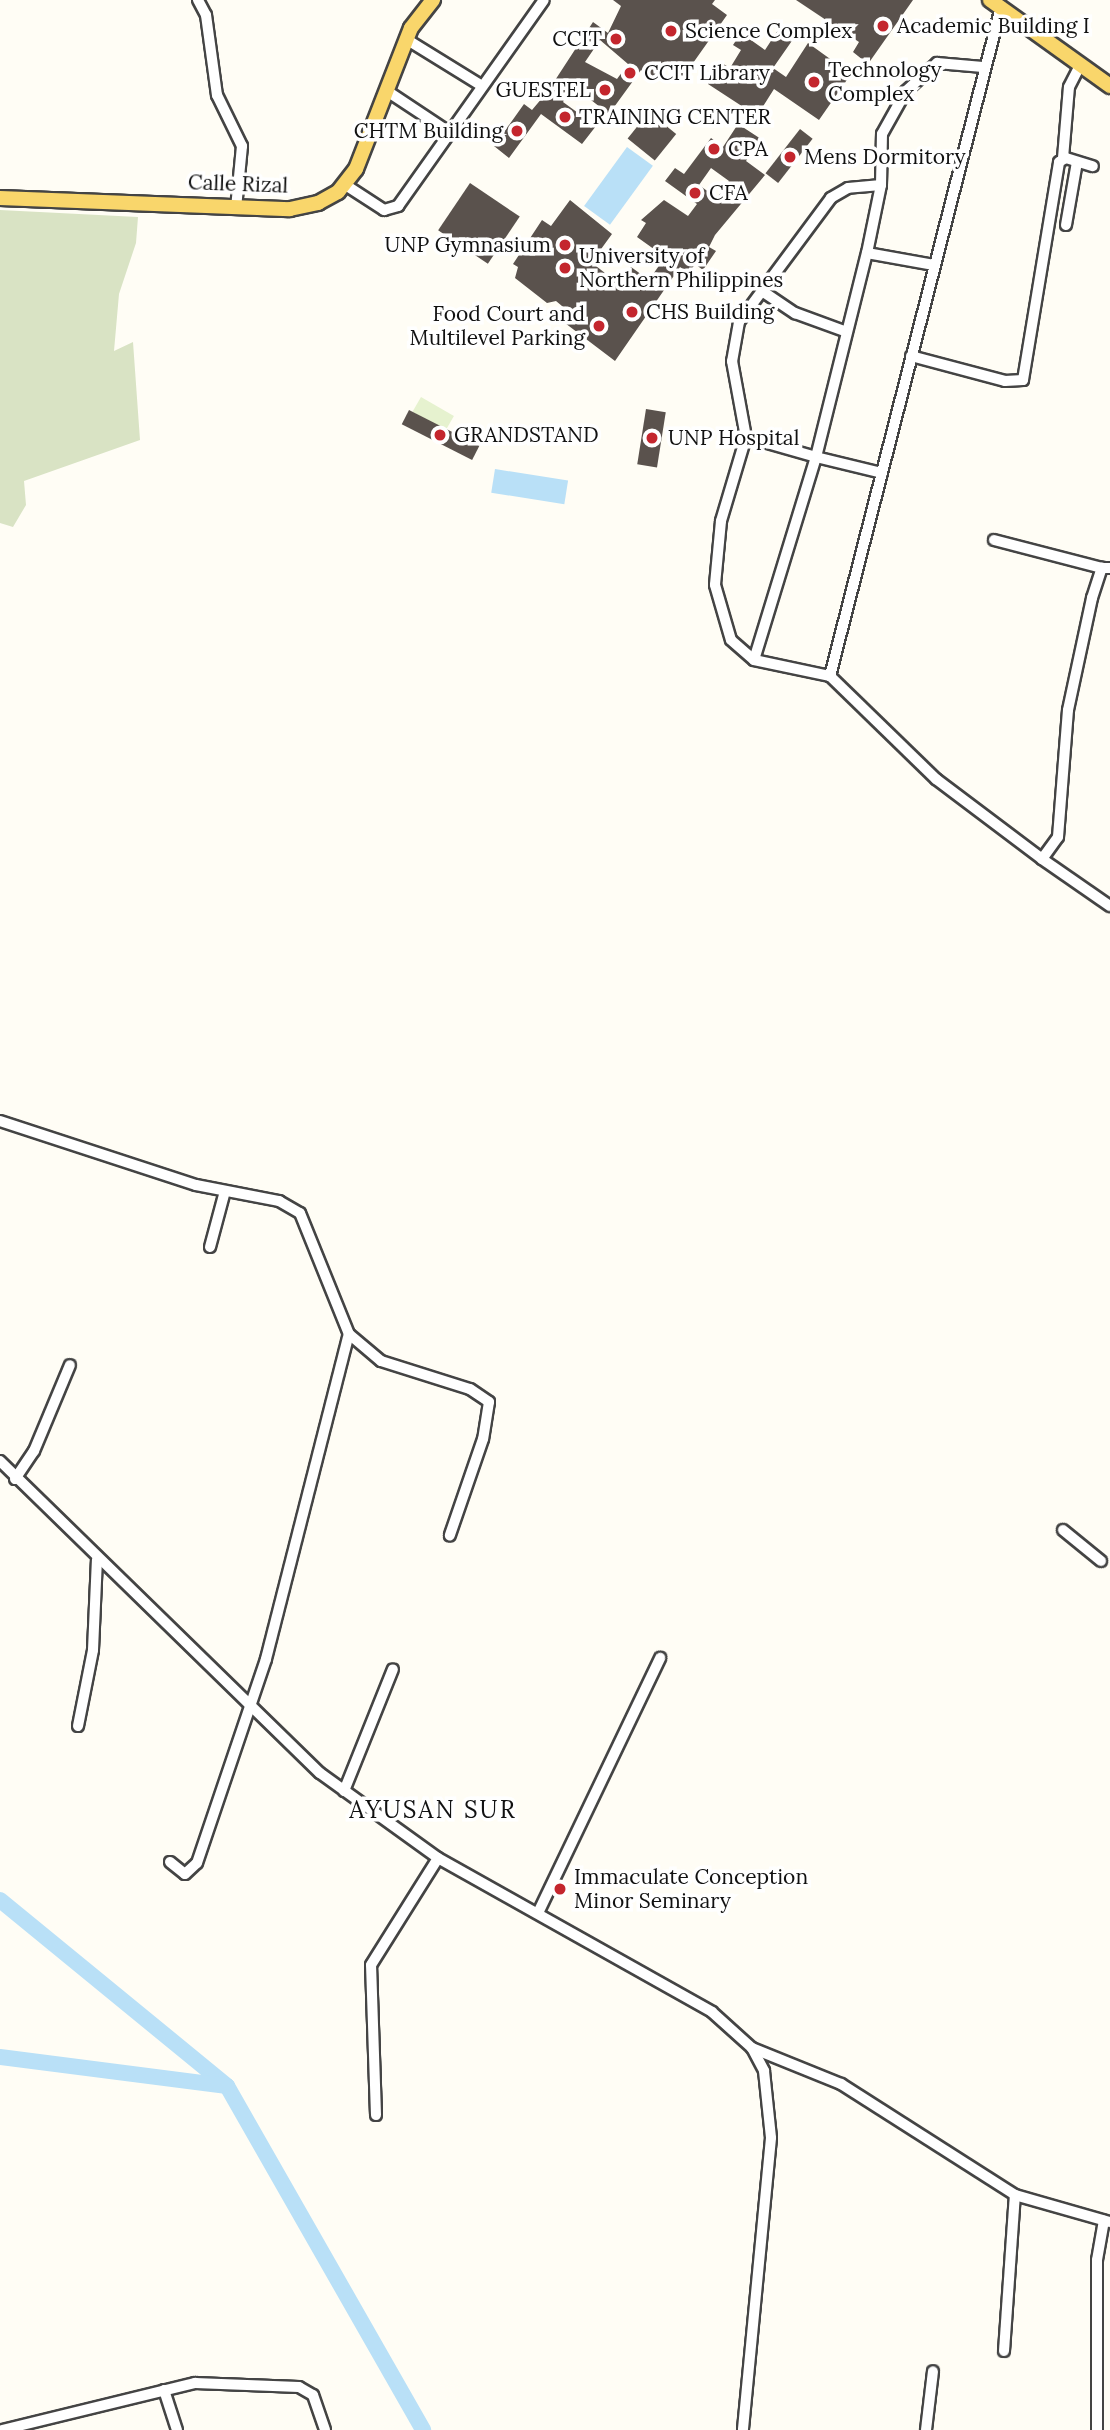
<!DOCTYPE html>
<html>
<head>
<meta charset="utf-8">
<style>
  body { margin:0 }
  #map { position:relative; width:1110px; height:2430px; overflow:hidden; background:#fffdf5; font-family:Lora,serif }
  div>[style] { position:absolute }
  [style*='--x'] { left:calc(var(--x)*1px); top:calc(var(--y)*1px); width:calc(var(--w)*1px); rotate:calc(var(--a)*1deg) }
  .cemetery>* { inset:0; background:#d9e3c4 }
  .pitch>* { inset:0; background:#e6f2cf; transform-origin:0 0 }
  .water>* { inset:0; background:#b9e0f7; transform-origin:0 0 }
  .river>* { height:16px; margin:-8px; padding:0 8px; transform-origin:8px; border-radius:8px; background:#b9e0f7 }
  .building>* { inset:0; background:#5a524d; transform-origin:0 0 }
  .roads { filter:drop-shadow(2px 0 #444) drop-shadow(-2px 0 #444) drop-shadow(0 2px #444) drop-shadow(0 -2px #444) }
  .minor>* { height:10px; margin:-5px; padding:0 5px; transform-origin:5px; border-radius:5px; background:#fff }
  .major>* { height:14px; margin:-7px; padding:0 7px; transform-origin:7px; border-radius:7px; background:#f9d66b }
  .dots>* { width:19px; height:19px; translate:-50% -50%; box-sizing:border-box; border:4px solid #fff; border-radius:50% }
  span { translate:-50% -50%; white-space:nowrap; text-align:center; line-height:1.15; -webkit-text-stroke:7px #fff; paint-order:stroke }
  .poi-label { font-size:21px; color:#111 }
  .left { translate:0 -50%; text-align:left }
  .right { translate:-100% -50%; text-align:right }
  .street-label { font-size:21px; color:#111 }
  .quarter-label { font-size:24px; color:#111; letter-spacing:2px }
</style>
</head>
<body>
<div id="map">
  <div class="cemetery">
    <i style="clip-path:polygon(0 210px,138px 217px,136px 243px,119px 294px,114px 351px,133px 342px,140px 440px,24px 481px,26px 505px,13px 527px,0 523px)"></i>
  </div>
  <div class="pitch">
    <i style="left:421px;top:397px;width:38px;height:17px;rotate:30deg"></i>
  </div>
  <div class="water">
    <i style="left:627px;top:147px;width:32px;height:73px;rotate:36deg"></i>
    <i style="left:495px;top:469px;width:74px;height:24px;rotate:9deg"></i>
  </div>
  <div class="river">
    <i style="--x:0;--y:1900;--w:293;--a:39.3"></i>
    <i style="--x:227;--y:2086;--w:396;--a:60.3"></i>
    <i style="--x:0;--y:2057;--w:229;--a:7.3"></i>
  </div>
  <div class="building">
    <i style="clip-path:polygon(evenodd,613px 0,715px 0,712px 4px,727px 15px,681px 80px,667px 66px,656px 82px,641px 70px,609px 114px,573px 86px,563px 102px,596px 126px,582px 144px,541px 114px,509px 158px,494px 146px,524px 104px,532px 110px,548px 91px,593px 22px,608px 33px,621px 6px,613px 0,600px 40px,628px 64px,617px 79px,585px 62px,600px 40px)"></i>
    <i style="clip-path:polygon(796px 0,913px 0,868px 64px,853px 52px,859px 42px)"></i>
    <i style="clip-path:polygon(782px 24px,796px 35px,773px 68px,786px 77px,808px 43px,851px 74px,819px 120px,774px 89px,757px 116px,708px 84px,722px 63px,730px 68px,741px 50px,733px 45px,741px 33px,765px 50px)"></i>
    <i style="left:649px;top:112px;width:35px;height:34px;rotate:39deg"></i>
    <i style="clip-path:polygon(evenodd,738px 124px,761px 139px,746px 161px,765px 175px,715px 235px,709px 247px,716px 251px,703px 270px,695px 264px,689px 273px,680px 267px,615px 361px,561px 320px,568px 311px,556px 301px,547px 303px,515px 278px,518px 267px,513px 264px,542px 220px,551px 226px,570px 200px,612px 234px,596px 256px,600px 260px,596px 266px,619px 284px,631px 267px,649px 280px,665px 257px,637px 237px,646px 223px,641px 220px,664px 200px,688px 216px,697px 204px,665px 181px,675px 168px,684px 174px,711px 138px,723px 147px,738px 124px,711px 168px,729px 181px,717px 198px,699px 185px,711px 168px)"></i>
    <i style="left:800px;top:129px;width:16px;height:56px;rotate:38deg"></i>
    <i style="left:470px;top:183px;width:60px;height:57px;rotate:34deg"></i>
    <i style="left:646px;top:409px;width:20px;height:56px;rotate:9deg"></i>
    <i style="left:409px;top:410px;width:79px;height:16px;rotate:27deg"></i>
  </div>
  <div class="roads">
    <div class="minor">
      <i style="--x:198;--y:0;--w:17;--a:62"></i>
      <i style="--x:206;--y:15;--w:81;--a:82.2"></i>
      <i style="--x:217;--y:95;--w:57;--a:63.9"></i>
      <i style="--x:242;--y:146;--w:62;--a:95.5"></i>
      <i style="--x:406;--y:39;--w:89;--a:31.7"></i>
      <i style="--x:387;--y:91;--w:74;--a:33.5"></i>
      <i style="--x:1063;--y:158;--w:71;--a:-85.2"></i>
      <i style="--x:1069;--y:87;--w:25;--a:-63"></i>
      <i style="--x:344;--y:184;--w:48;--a:33"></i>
      <i style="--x:384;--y:210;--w:15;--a:-16"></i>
      <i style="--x:398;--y:206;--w:252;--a:-54.7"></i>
      <i style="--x:881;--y:185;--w:33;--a:175"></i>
      <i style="--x:848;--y:188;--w:20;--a:150"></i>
      <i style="--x:831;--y:198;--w:154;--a:126.6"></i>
      <i style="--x:739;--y:322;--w:40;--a:100"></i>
      <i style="--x:732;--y:361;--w:77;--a:79.6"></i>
      <i style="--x:746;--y:437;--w:73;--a:15.9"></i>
      <i style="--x:816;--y:457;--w:210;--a:-76"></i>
      <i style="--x:867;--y:253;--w:69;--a:-78.4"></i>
      <i style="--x:881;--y:185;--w:51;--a:-88.9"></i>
      <i style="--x:882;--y:134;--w:49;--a:-60.8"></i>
      <i style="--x:906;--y:91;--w:42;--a:-42.1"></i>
      <i style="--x:937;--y:63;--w:46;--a:5"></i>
      <i style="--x:1066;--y:225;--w:64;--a:-80.1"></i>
      <i style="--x:867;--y:253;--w:68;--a:10.2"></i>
      <i style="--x:762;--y:291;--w:40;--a:34"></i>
      <i style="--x:795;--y:313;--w:55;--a:20.1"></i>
      <i style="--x:911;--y:356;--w:97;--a:14.9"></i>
      <i style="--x:1005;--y:381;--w:18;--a:-3"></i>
      <i style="--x:1023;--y:380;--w:221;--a:-80.6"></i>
      <i style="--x:1059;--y:162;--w:8;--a:-30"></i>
      <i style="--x:1066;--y:158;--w:28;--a:17"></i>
      <i style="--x:746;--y:437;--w:88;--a:106.6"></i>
      <i style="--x:721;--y:521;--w:64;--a:95.4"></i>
      <i style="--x:715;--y:585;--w:57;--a:73.8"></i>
      <i style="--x:731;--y:640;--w:30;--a:41"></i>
      <i style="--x:882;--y:473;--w:68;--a:-166.4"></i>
      <i style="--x:816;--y:457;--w:212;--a:107"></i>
      <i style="--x:754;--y:660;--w:78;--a:11.9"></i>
      <i style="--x:830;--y:676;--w:148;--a:44.2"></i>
      <i style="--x:936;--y:779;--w:133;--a:37"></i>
      <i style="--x:1042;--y:859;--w:27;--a:-54"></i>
      <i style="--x:1058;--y:837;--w:127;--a:-85.5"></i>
      <i style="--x:1068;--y:710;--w:115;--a:-77.9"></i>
      <i style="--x:1092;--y:598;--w:32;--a:-72"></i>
      <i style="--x:1102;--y:568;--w:8;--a:0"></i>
      <i style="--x:994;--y:540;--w:112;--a:14.5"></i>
      <i style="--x:830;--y:676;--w:691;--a:-75.66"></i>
      <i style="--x:1042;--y:859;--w:83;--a:34.7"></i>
      <i style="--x:0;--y:1121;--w:206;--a:18.1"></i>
      <i style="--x:196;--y:1185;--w:85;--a:10.9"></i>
      <i style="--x:279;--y:1201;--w:24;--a:30"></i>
      <i style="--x:300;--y:1213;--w:131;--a:68"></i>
      <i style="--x:349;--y:1334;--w:42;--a:40.2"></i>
      <i style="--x:381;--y:1361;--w:93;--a:17.5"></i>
      <i style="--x:470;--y:1389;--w:23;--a:34"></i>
      <i style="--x:489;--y:1402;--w:37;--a:99"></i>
      <i style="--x:483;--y:1439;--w:102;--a:109"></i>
      <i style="--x:210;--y:1247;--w:58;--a:-75"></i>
      <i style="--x:0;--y:1461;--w:447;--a:44.3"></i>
      <i style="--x:320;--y:1773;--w:145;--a:35.8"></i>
      <i style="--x:438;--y:1858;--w:314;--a:29.3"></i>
      <i style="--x:712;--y:2012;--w:54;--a:42"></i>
      <i style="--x:752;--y:2048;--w:26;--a:62"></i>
      <i style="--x:764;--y:2071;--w:67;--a:84"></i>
      <i style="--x:771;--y:2138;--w:293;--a:95.5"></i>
      <i style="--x:15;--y:1479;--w:34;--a:-56"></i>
      <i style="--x:34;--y:1451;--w:93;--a:-67.3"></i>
      <i style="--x:1063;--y:1530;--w:49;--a:39.2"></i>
      <i style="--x:78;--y:1726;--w:77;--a:-78.8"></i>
      <i style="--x:93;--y:1650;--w:90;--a:-87.5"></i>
      <i style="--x:344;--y:1791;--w:131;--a:-68.1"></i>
      <i style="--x:170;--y:1862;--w:19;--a:39"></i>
      <i style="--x:185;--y:1874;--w:16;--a:-43"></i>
      <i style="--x:197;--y:1863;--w:215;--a:-71.3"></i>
      <i style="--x:266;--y:1659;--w:335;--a:-75.7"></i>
      <i style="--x:538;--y:1913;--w:283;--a:-64.4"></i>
      <i style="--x:752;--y:2048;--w:96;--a:22"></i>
      <i style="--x:841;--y:2084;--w:206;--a:32.5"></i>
      <i style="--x:1015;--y:2195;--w:99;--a:15.9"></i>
      <i style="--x:376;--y:2115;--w:150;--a:-91.9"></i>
      <i style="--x:371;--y:1965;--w:126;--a:-57.9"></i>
      <i style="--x:1004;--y:2351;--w:156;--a:-86"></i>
      <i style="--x:164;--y:2390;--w:42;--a:72"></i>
      <i style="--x:2;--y:2430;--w:199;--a:-13.7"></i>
      <i style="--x:195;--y:2383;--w:104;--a:2.2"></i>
      <i style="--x:299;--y:2387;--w:16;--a:30"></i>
      <i style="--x:313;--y:2395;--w:37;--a:71"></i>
      <i style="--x:926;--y:2430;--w:59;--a:-83.2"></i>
      <i style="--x:1097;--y:2430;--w:170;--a:-90"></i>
      <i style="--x:1097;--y:2260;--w:40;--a:-80"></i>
    </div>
    <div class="major">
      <i style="--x:990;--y:0;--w:148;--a:35.6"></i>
      <i style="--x:0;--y:198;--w:290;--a:2.2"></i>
      <i style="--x:290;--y:209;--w:29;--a:-12"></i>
      <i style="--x:318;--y:203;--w:23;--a:-29"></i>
      <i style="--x:338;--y:192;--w:29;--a:-52"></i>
      <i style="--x:356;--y:169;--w:151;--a:-68.7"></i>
      <i style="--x:411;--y:28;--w:36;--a:-52"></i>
    </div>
  </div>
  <div class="dots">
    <i style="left:883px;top:26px;background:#c4262e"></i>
    <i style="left:671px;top:31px;background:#c4262e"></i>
    <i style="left:616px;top:39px;background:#c4262e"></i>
    <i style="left:630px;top:73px;background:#c4262e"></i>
    <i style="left:814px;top:82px;background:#c4262e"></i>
    <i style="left:605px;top:90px;background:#c4262e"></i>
    <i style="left:565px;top:117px;background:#c4262e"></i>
    <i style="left:517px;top:131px;background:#c4262e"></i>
    <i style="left:714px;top:149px;background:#c4262e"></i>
    <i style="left:790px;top:157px;background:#c4262e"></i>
    <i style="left:695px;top:193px;background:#c4262e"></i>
    <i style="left:565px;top:245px;background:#c4262e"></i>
    <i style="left:565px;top:268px;background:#c4262e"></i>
    <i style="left:632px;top:312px;background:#c4262e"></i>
    <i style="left:599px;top:326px;background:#c4262e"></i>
    <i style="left:440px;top:435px;background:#c4262e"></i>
    <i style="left:652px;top:438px;background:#c4262e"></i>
    <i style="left:560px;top:1889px;background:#c4262e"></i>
  </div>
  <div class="poi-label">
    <span class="left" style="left:897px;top:26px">Academic Building I</span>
    <span class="left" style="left:685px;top:31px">Science Complex</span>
    <span class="right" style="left:602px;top:39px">CCIT</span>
    <span class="left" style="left:828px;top:82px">Technology<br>Complex</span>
    <span class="left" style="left:644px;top:73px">CCIT Library</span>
    <span class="right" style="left:591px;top:90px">GUESTEL</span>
    <span class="left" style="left:579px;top:117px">TRAINING CENTER</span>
    <span class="right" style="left:503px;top:131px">CHTM Building</span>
    <span class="left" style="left:728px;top:149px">CPA</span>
    <span class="left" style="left:804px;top:157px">Mens Dormitory</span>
    <span class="left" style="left:709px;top:193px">CFA</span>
    <span class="right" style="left:551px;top:245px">UNP Gymnasium</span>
    <span class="left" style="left:579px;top:268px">University of<br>Northern Philippines</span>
    <span class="left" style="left:646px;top:312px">CHS Building</span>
    <span class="right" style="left:585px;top:326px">Food Court and<br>Multilevel Parking</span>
    <span class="left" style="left:454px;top:435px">GRANDSTAND</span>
    <span class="left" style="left:668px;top:438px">UNP Hospital</span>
    <span class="left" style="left:574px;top:1889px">Immaculate Conception<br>Minor Seminary</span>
  </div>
  <div class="street-label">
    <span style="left:238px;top:184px;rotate:2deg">Calle Rizal</span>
  </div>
  <div class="quarter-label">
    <span style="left:433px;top:1810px">AYUSAN SUR</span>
  </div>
</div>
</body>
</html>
